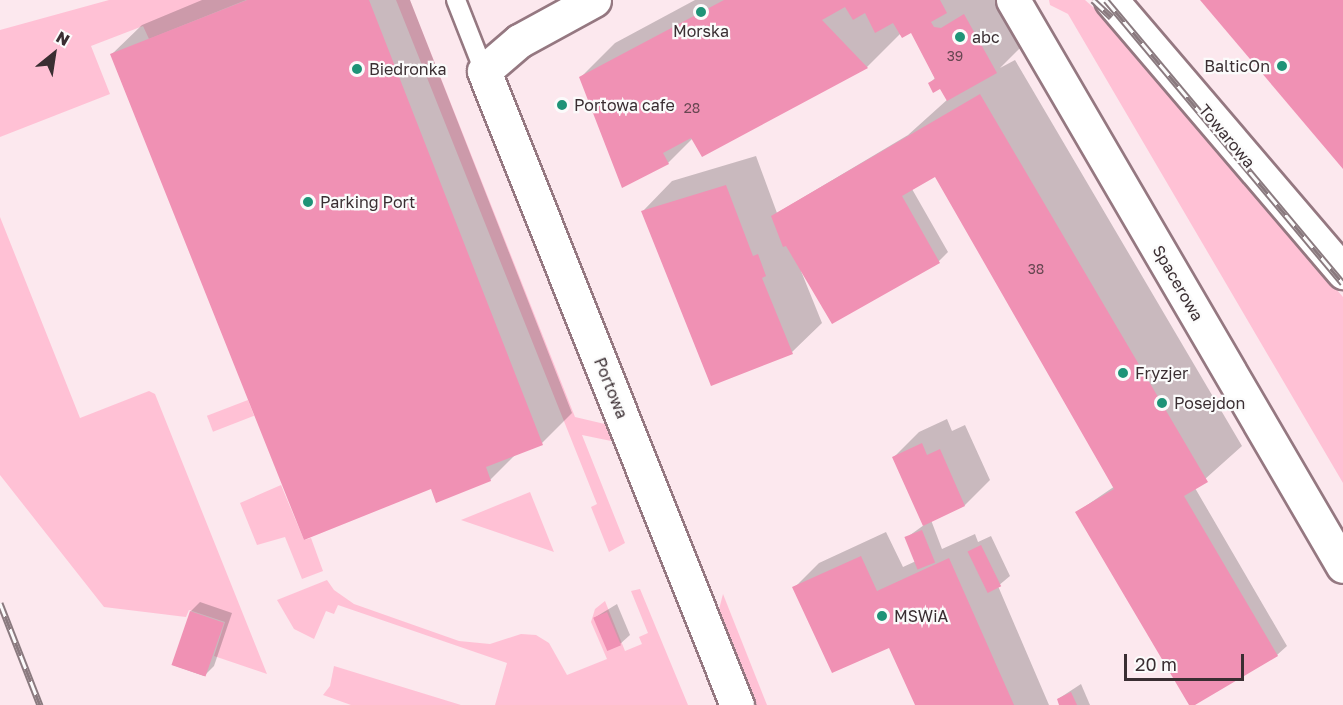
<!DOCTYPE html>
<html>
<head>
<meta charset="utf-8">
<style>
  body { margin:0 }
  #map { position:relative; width:1343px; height:705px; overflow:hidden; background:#fce8ee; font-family:"Golos Text",sans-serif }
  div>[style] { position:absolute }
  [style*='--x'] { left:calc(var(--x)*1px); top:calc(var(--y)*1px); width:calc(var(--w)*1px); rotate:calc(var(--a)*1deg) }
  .green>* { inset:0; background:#ffc1d5; transform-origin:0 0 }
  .shadow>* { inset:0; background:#0003 }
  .building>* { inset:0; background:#f091b4; transform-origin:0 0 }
  .roads { filter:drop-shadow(2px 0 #957881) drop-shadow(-2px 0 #957881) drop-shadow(0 2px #957881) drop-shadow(0 -2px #957881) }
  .lane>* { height:18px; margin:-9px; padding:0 9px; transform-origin:9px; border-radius:9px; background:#fff }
  .street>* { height:33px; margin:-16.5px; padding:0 16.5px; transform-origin:16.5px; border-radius:16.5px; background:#fff }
  .rail>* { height:7px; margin-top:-3.5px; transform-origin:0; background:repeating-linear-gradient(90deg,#fbfbfb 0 14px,#8a7a7f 0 28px); box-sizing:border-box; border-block:2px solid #8a7a7f }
  .dots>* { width:16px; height:16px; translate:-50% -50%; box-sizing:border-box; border:3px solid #fbfbfb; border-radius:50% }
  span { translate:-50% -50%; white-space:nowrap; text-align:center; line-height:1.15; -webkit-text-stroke:4.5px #fbfbfb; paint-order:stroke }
  .number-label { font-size:14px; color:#684752 }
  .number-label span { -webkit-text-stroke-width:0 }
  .poi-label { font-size:16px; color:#3a2e32 }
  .left { translate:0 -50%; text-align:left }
  .right { translate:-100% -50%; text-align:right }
  .street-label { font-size:16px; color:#3a2e32 }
  .north { position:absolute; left:24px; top:24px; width:60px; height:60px; -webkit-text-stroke:4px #fbfbfb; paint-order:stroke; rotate:30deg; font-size:16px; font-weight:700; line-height:24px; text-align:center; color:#3a2e32 }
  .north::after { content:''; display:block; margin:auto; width:21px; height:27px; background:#3a2e32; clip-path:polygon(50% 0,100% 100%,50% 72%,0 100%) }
  .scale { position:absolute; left:1124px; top:654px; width:120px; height:27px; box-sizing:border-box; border:3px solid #3a2e32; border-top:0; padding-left:8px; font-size:18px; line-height:21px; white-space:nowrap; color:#3a2e32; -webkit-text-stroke:4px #fbfbfb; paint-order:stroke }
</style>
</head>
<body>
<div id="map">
  <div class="green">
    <i style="clip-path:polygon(109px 0,246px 0,149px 39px,143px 26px,91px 46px,110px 94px,0 137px,0 30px)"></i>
    <i style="clip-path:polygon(396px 0,410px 0,575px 417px,609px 425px,616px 442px,582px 435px,625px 543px,609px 552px,591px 507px,597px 504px)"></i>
    <i style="clip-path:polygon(1049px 0,1085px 0,1103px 16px,1343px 297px,1343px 483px,1068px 14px,1050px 5px)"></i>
    <i style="clip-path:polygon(0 217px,80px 418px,149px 391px,155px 394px,267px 674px,214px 656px,225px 622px,189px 610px,186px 617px,104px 607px,0 475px)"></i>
    <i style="left:248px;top:400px;width:17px;height:44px;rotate:69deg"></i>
    <i style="clip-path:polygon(281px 485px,304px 540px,311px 538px,323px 571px,302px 579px,285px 537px,257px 545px,240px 503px)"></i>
    <i style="clip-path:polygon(530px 492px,554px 552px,461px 520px)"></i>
    <i style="clip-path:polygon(327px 580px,334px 590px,354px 604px,459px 641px,490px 644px,521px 634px,536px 635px,549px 643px,567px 675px,607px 659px,591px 622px,595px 609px,605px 601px,625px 651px,642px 644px,639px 637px,648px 633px,631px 591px,640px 589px,688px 705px,495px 705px,507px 663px,338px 605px,334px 614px,326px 611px,314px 639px,294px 629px,277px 600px)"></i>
    <i style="clip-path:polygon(723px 594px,767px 705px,754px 705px,718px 613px)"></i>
    <i style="clip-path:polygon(334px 666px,461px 705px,351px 705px,323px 695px,330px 686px)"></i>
  </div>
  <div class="shadow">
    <i style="clip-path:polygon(202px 0,410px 0,572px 413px,542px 443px,517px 453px,490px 480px,432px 487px,112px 54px,142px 25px)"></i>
    <i style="clip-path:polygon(695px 0,1003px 0,1026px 42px,1000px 68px,1015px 60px,1242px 446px,1195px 488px,1287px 646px,1277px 655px,1190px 705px,1077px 512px,1115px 486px,936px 175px,912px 189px,948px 252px,939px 261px,801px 271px,822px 323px,792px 352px,643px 211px,672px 181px,756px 156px,777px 213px,908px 135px,948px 99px,941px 87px,930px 83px,935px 78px,911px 31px,901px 33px,867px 67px,702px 155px,693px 138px,668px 163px,580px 78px,615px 43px)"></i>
    <i style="clip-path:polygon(947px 419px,952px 431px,965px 425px,990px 480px,965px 505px,931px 520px,942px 549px,975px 534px,978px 542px,991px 536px,1010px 576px,998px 586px,1049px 705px,917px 705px,890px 646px,794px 588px,819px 563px,886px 532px,903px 567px,916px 561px,906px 538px,924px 525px,894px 457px,919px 432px)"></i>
    <i style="clip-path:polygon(200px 602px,232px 613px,214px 666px,204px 676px,173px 665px,191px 611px)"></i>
    <i style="clip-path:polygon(617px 604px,630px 635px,620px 644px,594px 618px)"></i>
    <i style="clip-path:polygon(1081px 684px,1090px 705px,1061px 705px,1058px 699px)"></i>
  </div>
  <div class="building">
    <i style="clip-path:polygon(247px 0,369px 0,543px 445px,486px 467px,491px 481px,436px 503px,431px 489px,304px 540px,110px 54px)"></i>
    <i style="clip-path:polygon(724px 0,940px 0,947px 13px,931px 22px,934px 27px,941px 28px,964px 14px,997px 73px,947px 101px,940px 89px,933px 93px,928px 83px,935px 79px,911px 33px,902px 38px,893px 23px,875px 33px,865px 13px,853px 20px,845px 7px,822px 20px,868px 68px,702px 157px,691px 138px,663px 153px,669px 164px,622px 188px,579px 77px)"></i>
    <i style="clip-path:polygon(1200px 0,1343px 0,1343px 169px)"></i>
    <i style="clip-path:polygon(980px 94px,1208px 482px,1184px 496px,1278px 656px,1195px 705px,1189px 705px,1075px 512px,1114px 489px,935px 177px,902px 196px,940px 263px,832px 324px,786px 246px,783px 247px,771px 216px)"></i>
    <i style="clip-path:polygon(726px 185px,753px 256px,758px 254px,766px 276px,762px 278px,793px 354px,711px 386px,641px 211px)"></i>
    <i style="clip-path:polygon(922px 443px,927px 455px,940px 449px,965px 506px,923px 526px,892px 457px)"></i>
    <i style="left:922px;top:530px;width:35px;height:19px;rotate:68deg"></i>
    <i style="left:981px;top:545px;width:46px;height:15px;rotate:64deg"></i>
    <i style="clip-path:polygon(861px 556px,877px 591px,949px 558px,1014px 705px,915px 705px,889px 648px,832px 673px,792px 587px)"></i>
    <i style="left:190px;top:611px;width:36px;height:57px;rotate:19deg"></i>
    <i style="left:607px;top:612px;width:36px;height:15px;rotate:67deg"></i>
    <i style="clip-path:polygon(1071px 692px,1077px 705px,1059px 705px,1057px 699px)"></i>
  </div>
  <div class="roads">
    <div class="lane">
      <i style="--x:456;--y:0;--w:76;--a:68.5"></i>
    </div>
    <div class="street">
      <i style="--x:594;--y:0;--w:85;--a:151.3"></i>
      <i style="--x:519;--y:41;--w:46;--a:139.4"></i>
      <i style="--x:484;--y:71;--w:683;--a:68.25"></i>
      <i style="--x:1013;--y:0;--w:655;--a:59.76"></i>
      <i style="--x:1111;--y:0;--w:358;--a:49.5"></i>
    </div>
  </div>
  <div class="rail">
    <i style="--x:1093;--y:0;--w:25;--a:43"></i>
    <i style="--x:1106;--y:0;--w:369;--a:50.1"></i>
    <i style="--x:0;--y:603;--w:110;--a:68.6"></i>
  </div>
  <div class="dots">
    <i style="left:701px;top:12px;background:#1e9377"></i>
    <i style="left:960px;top:37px;background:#1e9377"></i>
    <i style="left:1282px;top:66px;background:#1e9377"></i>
    <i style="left:357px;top:69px;background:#1e9377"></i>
    <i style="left:562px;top:105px;background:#1e9377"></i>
    <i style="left:308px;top:202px;background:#1e9377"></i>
    <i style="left:1123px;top:373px;background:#1e9377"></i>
    <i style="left:1162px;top:403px;background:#1e9377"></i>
    <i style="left:882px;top:616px;background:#1e9377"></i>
  </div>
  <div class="number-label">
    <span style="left:955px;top:56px">39</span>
    <span style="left:692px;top:108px">28</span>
    <span style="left:1036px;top:269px">38</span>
  </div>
  <div class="poi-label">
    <span style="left:701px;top:31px">Morska</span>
    <span class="left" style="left:972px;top:37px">abc</span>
    <span class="right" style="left:1270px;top:66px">BalticOn</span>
    <span class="left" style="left:369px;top:69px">Biedronka</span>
    <span class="left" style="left:574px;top:105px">Portowa cafe</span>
    <span class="left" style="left:320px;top:202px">Parking Port</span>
    <span class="left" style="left:1135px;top:373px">Fryzjer</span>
    <span class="left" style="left:1174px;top:403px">Posejdon</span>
    <span class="left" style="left:894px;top:616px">MSWiA</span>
  </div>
  <div class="street-label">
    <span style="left:1227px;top:136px;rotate:50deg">Towarowa</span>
    <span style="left:1178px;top:283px;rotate:60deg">Spacerowa</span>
    <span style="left:611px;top:388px;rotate:68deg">Portowa</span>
  </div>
  <div class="north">N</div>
  <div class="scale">20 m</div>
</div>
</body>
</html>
